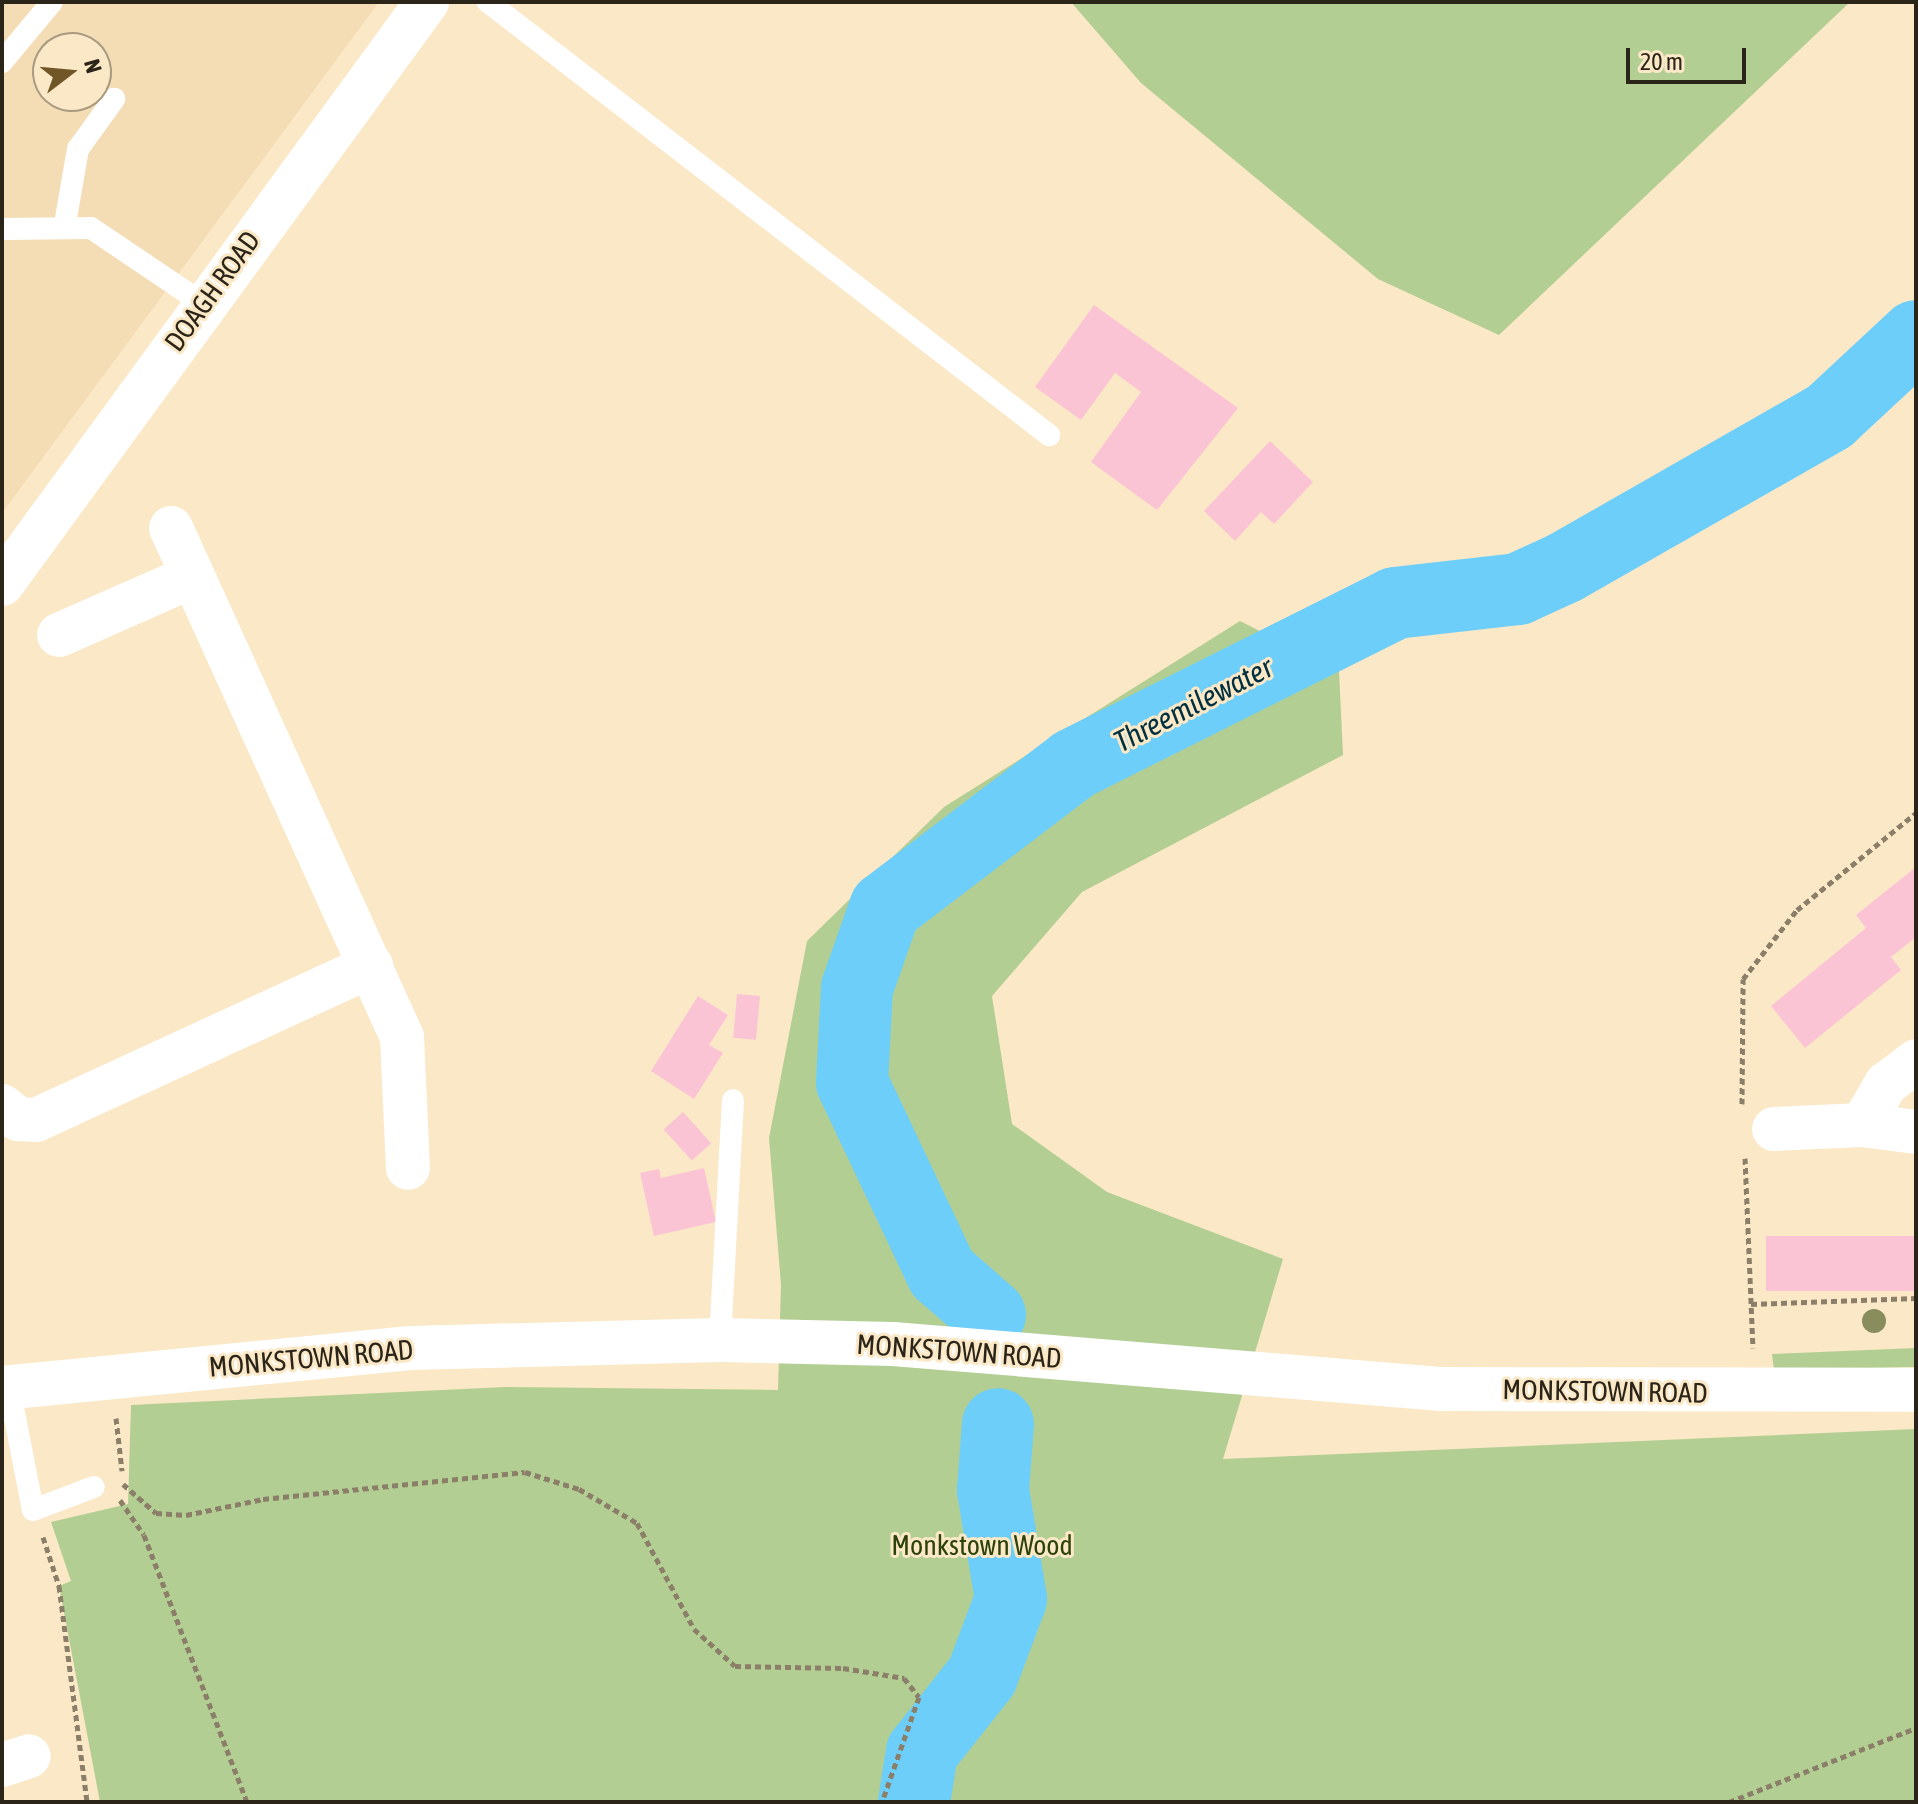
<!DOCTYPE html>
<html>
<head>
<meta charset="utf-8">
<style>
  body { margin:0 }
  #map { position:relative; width:1918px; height:1804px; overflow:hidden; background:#fbe8c7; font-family:"Asap Condensed",sans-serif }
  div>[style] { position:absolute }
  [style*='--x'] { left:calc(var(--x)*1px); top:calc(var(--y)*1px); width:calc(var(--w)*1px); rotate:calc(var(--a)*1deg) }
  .built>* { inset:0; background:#f4ddb5 }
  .green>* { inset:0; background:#b2ce93 }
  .river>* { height:72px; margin:-36px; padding:0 36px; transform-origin:36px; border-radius:36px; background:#6dcef9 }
  .building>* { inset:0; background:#fac4d5; transform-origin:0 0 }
  .path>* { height:5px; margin-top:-2.5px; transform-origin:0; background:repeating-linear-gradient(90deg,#8c7f69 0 6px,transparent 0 10px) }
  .lane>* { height:22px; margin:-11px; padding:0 11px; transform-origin:11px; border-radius:11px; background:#fff }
  .street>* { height:44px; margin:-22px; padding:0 22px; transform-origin:22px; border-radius:22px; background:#fff }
  .secondary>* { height:44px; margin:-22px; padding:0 22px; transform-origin:22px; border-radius:22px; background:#fff }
  .trees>* { width:24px; height:24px; margin:-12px; border-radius:50%; background:#898d5e }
  span { translate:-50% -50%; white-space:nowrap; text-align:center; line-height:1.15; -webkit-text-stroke:6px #fbe8c7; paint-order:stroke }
  .street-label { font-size:28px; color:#2b2418 }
  .park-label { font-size:28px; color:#2c4209 }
  .water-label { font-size:30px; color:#013041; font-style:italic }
  .frame { position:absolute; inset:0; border:4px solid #2b2418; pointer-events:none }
  .north { position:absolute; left:32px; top:32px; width:80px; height:80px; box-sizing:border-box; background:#fbe8c7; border:2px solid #a89a81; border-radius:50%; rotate:74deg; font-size:22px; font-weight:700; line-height:32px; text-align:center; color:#2b2418 }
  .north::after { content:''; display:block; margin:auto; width:28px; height:36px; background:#715628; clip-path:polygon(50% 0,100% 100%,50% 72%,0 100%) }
  .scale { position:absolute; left:1626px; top:48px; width:120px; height:36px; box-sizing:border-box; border:4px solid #2b2418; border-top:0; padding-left:10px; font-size:24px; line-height:28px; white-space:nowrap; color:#2b2418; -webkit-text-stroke:6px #fbe8c7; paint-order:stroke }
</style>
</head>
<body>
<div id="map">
  <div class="built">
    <i style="clip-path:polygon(evenodd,2px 2px,379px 2px,2px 513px,2px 2px,48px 48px,96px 48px,96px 96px,48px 96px,48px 48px)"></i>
  </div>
  <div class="green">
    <i style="clip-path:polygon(1071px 2px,1850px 2px,1499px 335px,1378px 279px,1141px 83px)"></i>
    <i style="clip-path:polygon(1240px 621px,1339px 671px,1343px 755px,1082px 892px,992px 996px,1012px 1124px,1107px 1192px,1283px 1259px,1223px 1459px,1916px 1429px,1916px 1802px,100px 1802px,59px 1586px,71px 1581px,51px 1522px,128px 1504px,131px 1405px,505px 1387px,778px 1390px,781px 1285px,769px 1138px,807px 941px,944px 807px)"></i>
    <i style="clip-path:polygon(1916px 1348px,1916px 1367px,1774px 1370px,1772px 1354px)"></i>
  </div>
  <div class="river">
    <i style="--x:990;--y:1315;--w:64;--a:-138.8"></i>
    <i style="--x:942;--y:1273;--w:210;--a:-115.3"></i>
    <i style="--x:852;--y:1083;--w:95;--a:-87"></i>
    <i style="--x:857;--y:988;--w:85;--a:-70.7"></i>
    <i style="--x:885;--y:908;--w:238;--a:-37.3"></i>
    <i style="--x:1074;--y:764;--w:359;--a:-26.6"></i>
    <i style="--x:1395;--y:603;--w:124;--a:-6.5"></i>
    <i style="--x:1518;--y:589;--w:51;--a:-24.5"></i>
    <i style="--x:1564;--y:568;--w:306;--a:-29.7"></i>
    <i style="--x:1830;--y:416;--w:117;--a:-42.9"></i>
    <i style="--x:914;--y:1802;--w:51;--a:-80.9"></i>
    <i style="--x:922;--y:1752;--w:97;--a:-51.7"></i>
    <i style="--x:982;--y:1676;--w:82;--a:-69.4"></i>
    <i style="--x:1011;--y:1599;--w:110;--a:-99.4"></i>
    <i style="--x:993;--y:1490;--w:66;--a:-85.7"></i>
  </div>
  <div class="building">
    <i style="clip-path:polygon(1094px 305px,1238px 408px,1157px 510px,1091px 462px,1141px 392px,1115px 373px,1081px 420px,1035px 387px)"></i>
    <i style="clip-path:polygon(1270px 441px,1313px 482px,1274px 524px,1261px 512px,1235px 541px,1204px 511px)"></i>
    <i style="clip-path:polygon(1916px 867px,1916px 937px,1891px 957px,1901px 970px,1805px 1048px,1771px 1006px,1866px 928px,1856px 915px)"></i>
    <i style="left:737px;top:994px;width:23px;height:44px;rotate:5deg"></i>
    <i style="clip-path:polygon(698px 996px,728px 1015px,709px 1045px,723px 1053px,694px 1099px,651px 1071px)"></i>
    <i style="left:683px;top:1112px;width:42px;height:26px;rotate:48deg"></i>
    <i style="clip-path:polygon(704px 1168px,716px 1222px,654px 1236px,640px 1173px,659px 1169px,661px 1178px)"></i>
    <i style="left:1916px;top:1236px;width:55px;height:150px;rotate:90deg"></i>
  </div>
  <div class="path">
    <i style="--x:1742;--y:1104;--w:125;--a:-89.5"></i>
    <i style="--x:1743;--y:979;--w:88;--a:-52"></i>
    <i style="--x:1797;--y:910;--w:154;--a:-39.2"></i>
    <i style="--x:1745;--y:1158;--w:190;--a:87.6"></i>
    <i style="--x:1751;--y:1304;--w:165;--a:-2.1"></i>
    <i style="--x:116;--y:1418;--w:53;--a:83.5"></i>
    <i style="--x:123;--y:1484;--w:44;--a:41.3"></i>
    <i style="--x:156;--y:1513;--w:30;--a:4"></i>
    <i style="--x:186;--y:1515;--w:79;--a:-11.7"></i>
    <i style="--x:263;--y:1499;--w:263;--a:-5.9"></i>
    <i style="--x:525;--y:1472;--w:57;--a:17.5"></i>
    <i style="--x:579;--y:1489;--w:67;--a:30.4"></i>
    <i style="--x:637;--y:1523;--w:120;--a:61.7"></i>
    <i style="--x:694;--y:1629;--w:55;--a:42.1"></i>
    <i style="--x:735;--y:1666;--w:108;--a:1.1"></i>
    <i style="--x:843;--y:1668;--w:62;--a:9.3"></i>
    <i style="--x:904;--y:1678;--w:24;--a:52"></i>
    <i style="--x:919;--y:1697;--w:111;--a:109.4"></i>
    <i style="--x:120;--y:1500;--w:42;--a:55.6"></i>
    <i style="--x:144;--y:1535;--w:286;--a:68.9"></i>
    <i style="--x:43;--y:1537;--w:52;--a:71.9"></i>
    <i style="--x:59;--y:1586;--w:218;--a:82.6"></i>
    <i style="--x:1729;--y:1802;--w:201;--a:-21.6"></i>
  </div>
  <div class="lane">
    <i style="--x:488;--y:2;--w:709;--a:37.66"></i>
    <i style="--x:2;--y:62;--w:78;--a:-50.2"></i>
    <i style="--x:65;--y:224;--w:76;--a:-80.2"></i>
    <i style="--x:78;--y:149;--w:62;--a:-54.2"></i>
    <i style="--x:2;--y:229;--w:89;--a:-0.6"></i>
    <i style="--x:91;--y:228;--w:134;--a:34"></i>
    <i style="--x:720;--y:1340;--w:240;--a:-86.9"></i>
    <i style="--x:9;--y:1387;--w:125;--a:79"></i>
    <i style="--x:33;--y:1510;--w:65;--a:-20.7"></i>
  </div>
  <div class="street">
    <i style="--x:171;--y:528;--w:559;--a:65.59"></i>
    <i style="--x:402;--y:1037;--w:131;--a:87.4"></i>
    <i style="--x:59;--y:635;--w:146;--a:-23.8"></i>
    <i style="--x:2;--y:1106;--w:21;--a:39"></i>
    <i style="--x:18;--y:1119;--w:18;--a:3"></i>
    <i style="--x:36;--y:1120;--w:369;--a:-24.7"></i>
    <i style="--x:1862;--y:1125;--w:48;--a:-59.7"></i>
    <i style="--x:1886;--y:1084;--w:38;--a:-37"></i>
    <i style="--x:1774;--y:1129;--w:88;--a:-2.6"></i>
    <i style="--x:1862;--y:1125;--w:54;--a:7.4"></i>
    <i style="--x:2;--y:1765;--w:28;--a:-18"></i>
  </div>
  <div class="secondary">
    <i style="--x:2;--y:584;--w:721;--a:-53.86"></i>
    <i style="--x:2;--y:1388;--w:410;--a:-5.6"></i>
    <i style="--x:410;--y:1348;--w:310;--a:-1.5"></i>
    <i style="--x:720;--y:1340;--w:173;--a:1.3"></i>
    <i style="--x:893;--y:1344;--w:551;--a:4.69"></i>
    <i style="--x:1442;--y:1389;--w:474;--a:0.1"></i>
  </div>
  <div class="trees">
    <i style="left:1874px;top:1321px"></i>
  </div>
  <div class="street-label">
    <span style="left:212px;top:291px;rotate:-54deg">DOAGH ROAD</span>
    <span style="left:959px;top:1351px;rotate:4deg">MONKSTOWN ROAD</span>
    <span style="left:311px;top:1358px;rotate:-5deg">MONKSTOWN ROAD</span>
    <span style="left:1605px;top:1391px;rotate:1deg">MONKSTOWN ROAD</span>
  </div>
  <div class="park-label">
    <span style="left:982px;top:1545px">Monkstown Wood</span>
  </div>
  <div class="water-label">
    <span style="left:1193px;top:704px;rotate:-27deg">Threemilewater</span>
  </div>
  <div class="frame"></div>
  <div class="north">N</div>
  <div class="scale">20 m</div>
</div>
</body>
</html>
